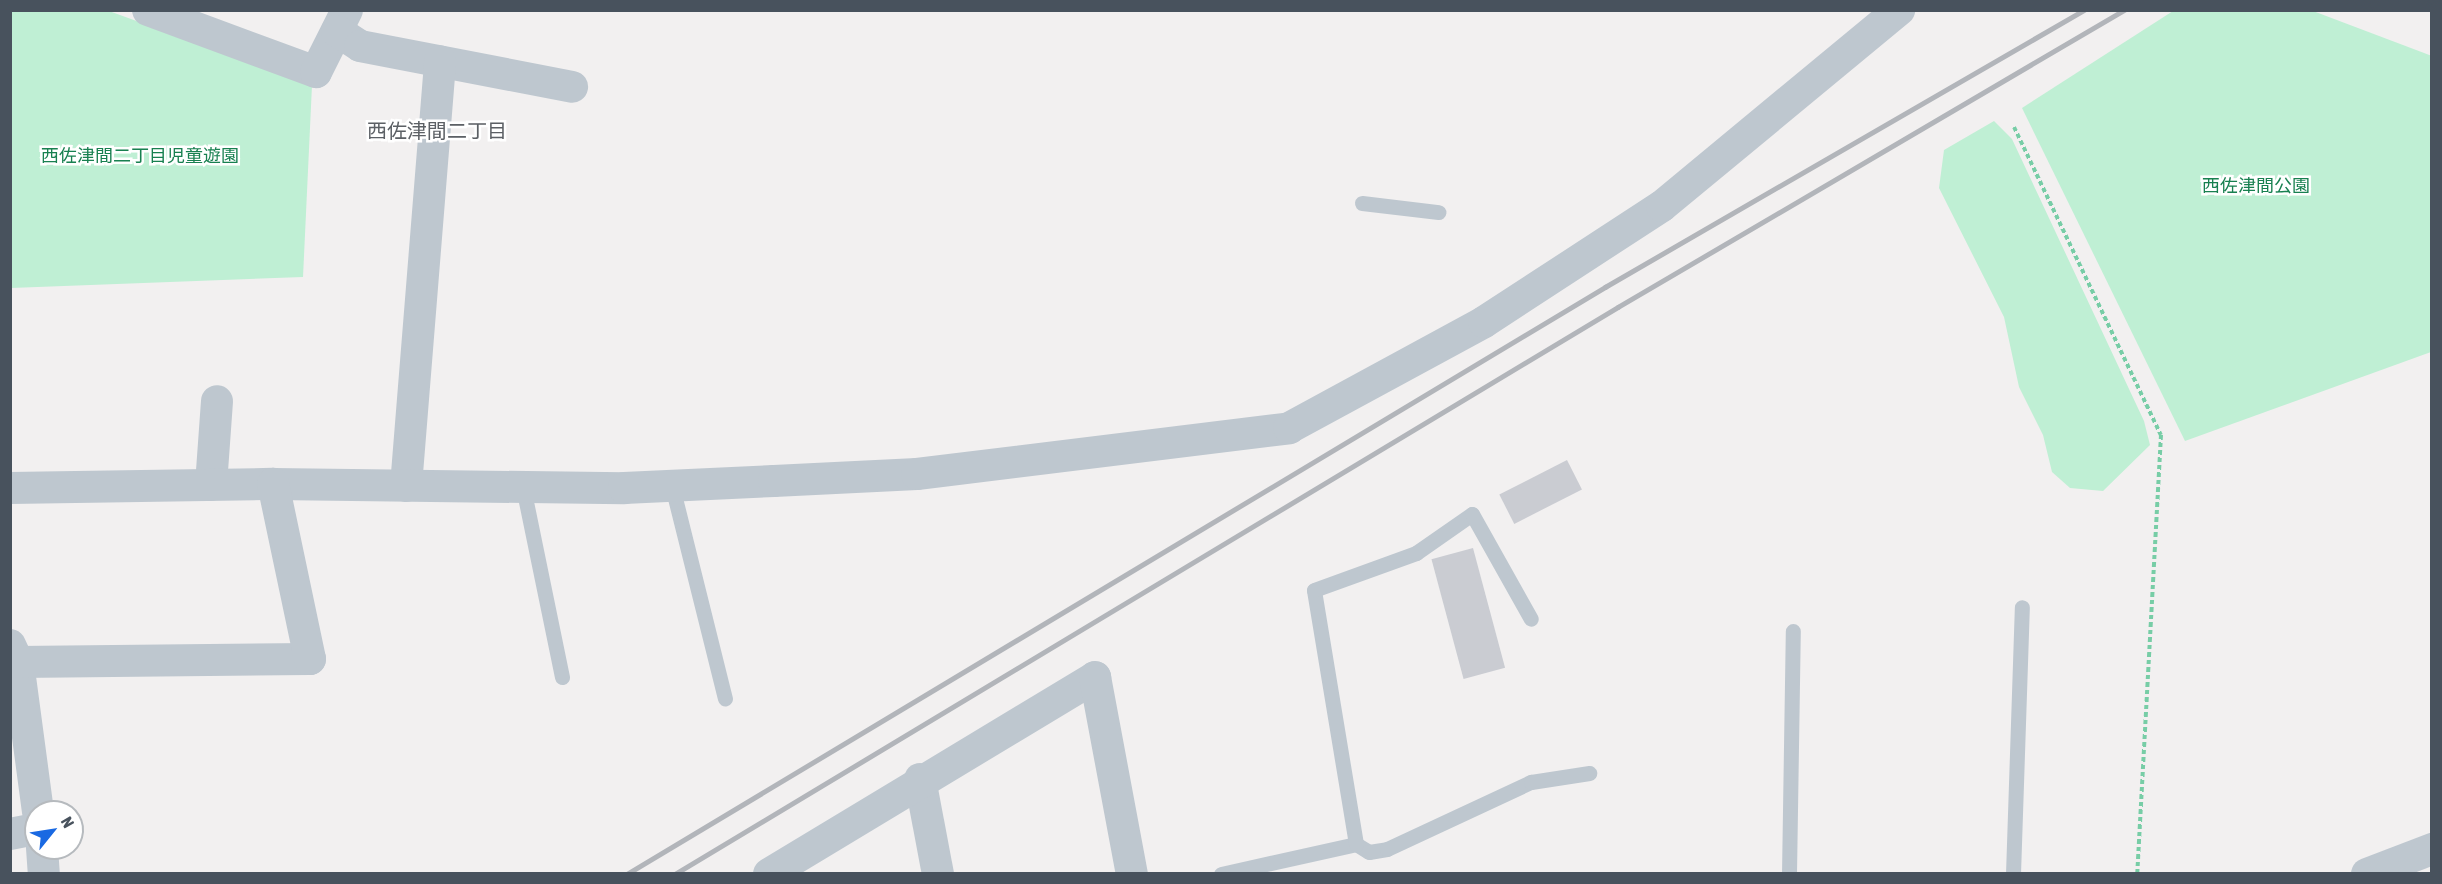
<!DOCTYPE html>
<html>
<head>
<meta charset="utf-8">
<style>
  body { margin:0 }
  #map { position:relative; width:2442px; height:884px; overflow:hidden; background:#f2f0f0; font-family:"Asap Condensed","Noto Sans JP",sans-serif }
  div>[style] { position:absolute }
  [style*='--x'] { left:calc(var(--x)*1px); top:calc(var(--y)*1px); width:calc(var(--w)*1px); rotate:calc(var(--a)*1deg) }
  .green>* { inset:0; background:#bfefd4 }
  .building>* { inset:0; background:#caccd2; transform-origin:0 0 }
  .path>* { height:4px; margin-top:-2px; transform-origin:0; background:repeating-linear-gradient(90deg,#77cda6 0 4.5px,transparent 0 7.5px) }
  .service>* { height:15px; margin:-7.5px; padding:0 7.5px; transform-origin:7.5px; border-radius:7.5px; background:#bec7cf }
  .minor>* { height:32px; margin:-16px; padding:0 16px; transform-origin:16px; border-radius:16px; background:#bec7cf }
  .rail>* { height:4.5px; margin:-2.25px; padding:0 2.25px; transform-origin:2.25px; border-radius:2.25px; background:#b2b5ba }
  span { translate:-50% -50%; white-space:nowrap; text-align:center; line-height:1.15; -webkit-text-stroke:5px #fff; paint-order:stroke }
  .park-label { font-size:18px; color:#188050 }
  .neighbourhood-label { font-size:20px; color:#5c6065 }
  .frame { position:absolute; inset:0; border:12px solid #48525d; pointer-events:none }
  .north { position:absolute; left:24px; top:800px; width:60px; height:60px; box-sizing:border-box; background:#fff; border:2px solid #b6babe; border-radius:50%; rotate:60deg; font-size:16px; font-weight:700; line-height:24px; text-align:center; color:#48525d }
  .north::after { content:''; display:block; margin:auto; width:21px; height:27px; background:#1a69e2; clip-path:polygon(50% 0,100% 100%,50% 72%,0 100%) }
</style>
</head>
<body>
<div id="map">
  <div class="green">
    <i style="clip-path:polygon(10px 11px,109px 11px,312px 85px,303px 277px,11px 288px)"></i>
    <i style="clip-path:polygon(2173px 11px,2313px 11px,2432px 56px,2431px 352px,2185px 441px,2022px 108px)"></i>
    <i style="clip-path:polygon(1994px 121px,2012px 139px,2144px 421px,2150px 445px,2103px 491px,2070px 488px,2052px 472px,2043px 435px,2019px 387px,2004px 317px,1939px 188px,1944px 150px)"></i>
  </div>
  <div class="building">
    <i style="left:1567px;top:460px;width:33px;height:76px;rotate:63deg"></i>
    <i style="left:1473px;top:548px;width:124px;height:43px;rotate:75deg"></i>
  </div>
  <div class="path">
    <i style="--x:2014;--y:127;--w:341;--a:64.5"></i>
    <i style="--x:2161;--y:435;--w:440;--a:93.1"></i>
  </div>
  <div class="service">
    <i style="--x:1362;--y:203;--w:77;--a:6.8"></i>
    <i style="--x:672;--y:486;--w:219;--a:76"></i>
    <i style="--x:523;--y:487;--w:194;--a:78.4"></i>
    <i style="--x:1356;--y:844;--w:15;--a:32"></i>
    <i style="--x:1369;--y:852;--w:18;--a:-9"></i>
    <i style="--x:1387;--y:849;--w:159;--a:-25"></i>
    <i style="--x:1531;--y:782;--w:59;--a:-8.8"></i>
    <i style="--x:1221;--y:874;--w:138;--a:-12.5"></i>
    <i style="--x:1356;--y:844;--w:257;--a:-99.4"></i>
    <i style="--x:1314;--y:590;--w:109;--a:-19.9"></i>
    <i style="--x:1416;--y:553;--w:68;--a:-34.9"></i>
    <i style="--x:1472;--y:514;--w:120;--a:60.7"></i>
    <i style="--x:1789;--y:874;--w:243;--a:-89.1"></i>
    <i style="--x:2013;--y:874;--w:267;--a:-88.1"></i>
  </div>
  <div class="minor">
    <i style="--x:148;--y:10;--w:179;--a:20.3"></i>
    <i style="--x:316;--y:72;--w:69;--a:-63.4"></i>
    <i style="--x:337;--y:31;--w:27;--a:33"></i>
    <i style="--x:360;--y:46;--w:216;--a:10.9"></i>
    <i style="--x:211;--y:485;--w:84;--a:-85.9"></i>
    <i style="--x:406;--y:486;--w:426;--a:-85.4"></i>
    <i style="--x:10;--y:488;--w:263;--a:-0.9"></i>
    <i style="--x:273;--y:484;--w:351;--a:0.7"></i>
    <i style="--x:624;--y:488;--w:150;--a:-2.7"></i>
    <i style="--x:774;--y:481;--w:143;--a:-2.8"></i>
    <i style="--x:917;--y:474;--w:375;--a:-7"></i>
    <i style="--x:1289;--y:428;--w:222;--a:-28.5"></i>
    <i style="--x:1484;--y:322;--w:212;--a:-33.1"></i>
    <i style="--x:1662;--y:206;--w:308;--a:-39.6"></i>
    <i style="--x:10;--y:645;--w:19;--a:65"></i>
    <i style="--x:18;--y:662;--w:151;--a:82.4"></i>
    <i style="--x:18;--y:662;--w:292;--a:-0.6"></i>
    <i style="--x:310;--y:659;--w:179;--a:-101.9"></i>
    <i style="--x:920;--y:779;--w:97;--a:79.3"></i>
    <i style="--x:10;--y:834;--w:26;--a:-11"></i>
    <i style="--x:42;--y:848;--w:26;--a:86"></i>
    <i style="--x:769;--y:874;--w:381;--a:-31.1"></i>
    <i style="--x:1095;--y:677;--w:200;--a:79.4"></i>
    <i style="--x:2367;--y:874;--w:70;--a:-21"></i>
  </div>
  <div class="rail">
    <i style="--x:627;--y:874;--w:1141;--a:-30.97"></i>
    <i style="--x:1605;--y:287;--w:553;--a:-30.04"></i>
    <i style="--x:675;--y:874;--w:1100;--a:-31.02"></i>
    <i style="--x:1618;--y:307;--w:587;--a:-30.41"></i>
  </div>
  <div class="park-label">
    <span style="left:140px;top:156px">西佐津間二丁目児童遊園</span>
    <span style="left:2256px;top:186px">西佐津間公園</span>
  </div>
  <div class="neighbourhood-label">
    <span style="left:437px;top:130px">西佐津間二丁目</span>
  </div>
  <div class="frame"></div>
  <div class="north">N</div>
</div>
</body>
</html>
